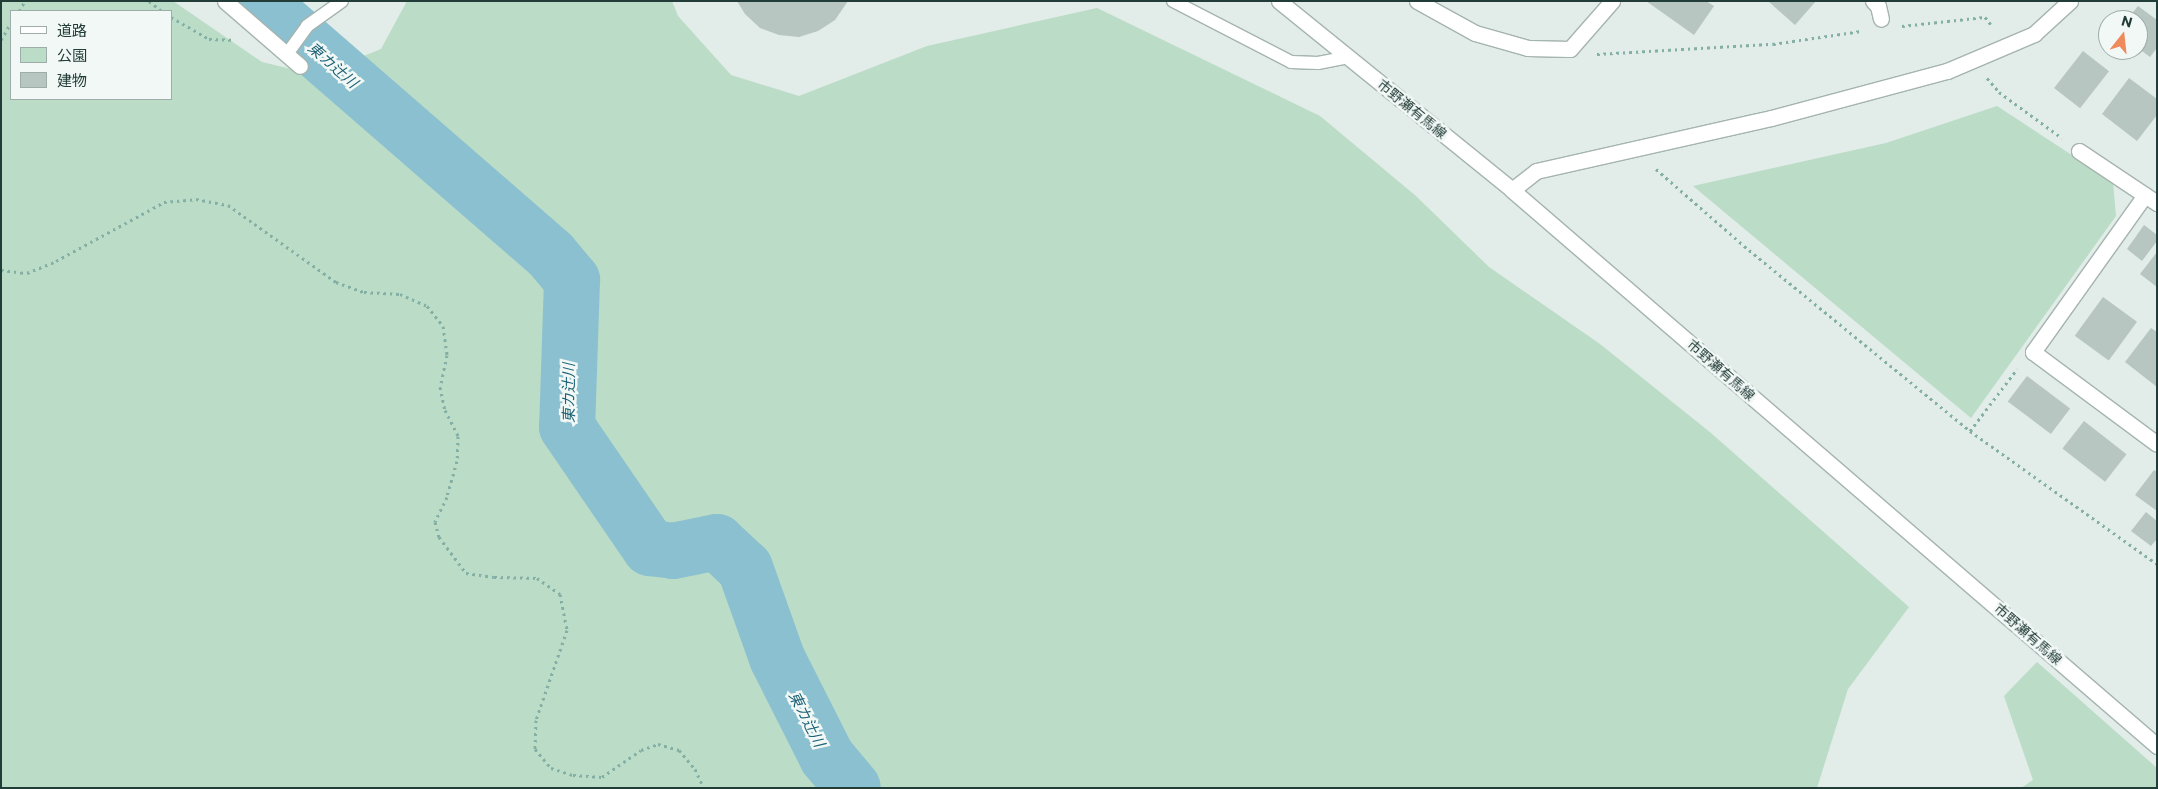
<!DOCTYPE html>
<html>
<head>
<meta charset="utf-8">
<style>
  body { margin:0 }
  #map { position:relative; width:2158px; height:789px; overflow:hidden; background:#e2ece8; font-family:Commissioner,"Noto Sans JP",sans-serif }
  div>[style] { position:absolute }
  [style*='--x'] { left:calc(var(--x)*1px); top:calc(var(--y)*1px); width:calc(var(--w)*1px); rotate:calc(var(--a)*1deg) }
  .green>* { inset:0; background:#bbdcc6 }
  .river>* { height:56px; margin:-28px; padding:0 28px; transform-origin:28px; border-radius:28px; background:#8bc0d0 }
  .building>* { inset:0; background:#b7c6c1; transform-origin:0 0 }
  .path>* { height:3px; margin-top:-1.5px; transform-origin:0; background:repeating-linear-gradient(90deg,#83afa4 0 2.5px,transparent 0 6.5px) }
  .roads { filter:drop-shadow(1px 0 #a5b4af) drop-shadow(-1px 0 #a5b4af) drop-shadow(0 1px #a5b4af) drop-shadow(0 -1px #a5b4af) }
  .lane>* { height:12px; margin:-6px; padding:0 6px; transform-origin:6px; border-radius:6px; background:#fff }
  .street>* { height:15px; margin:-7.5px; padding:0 7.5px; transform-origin:7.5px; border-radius:7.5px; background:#fff }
  .secondary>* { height:15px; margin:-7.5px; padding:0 7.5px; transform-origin:7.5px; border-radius:7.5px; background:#fff }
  span { translate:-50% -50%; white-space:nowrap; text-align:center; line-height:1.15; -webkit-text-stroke:5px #f2f8f6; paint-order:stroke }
  .street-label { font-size:14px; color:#223c37 }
  .water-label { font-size:15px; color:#1d6277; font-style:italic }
  .frame { position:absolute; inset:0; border:2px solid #223c37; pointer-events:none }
  .legend { position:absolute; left:10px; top:10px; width:162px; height:90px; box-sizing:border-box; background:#f2f8f6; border:1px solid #9fadaa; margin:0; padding:6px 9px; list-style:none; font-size:15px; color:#223c37 }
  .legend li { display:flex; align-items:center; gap:10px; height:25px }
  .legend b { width:25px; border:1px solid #9fadaa }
  .north { position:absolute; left:2098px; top:10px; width:50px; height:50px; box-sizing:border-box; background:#f2f8f6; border:1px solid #9fadaa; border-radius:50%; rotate:16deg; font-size:14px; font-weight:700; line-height:20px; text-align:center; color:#223c37 }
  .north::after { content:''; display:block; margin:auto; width:18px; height:22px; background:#ef8a5c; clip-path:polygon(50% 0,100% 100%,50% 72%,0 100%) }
</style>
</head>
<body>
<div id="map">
  <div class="green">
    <i style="clip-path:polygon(evenodd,1px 1px,173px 1px,262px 62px,316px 75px,381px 49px,407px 1px,672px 1px,678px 16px,731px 75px,799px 96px,927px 46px,1097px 8px,1320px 116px,1416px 196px,1489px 267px,1600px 344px,1711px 433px,1909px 607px,1848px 689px,1817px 788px,1px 788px,1px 1px,11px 11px,171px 11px,171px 99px,11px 99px,11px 11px)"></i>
    <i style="clip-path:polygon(1997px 106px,2113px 182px,2116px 216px,1971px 418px,1693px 186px,1886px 143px)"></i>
    <i style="clip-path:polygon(2037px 662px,2157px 768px,2157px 788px,2021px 788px,2033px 780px,2004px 696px)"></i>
  </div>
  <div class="river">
    <i style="--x:259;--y:1;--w:387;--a:41"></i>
    <i style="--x:551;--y:255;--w:33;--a:50"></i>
    <i style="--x:572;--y:280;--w:147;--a:91.9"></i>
    <i style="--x:567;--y:427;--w:147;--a:55.6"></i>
    <i style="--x:650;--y:548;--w:23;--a:7"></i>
    <i style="--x:673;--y:551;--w:45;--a:-11.6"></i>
    <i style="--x:717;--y:542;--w:38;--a:43"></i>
    <i style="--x:745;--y:568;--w:96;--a:70.4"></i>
    <i style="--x:777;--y:658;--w:111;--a:63.2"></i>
    <i style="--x:827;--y:757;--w:40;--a:50"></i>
  </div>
  <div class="building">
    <i style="clip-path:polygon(737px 1px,848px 1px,835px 20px,818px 31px,799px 37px,779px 35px,760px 28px,745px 14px)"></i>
    <i style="clip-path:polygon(1646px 1px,1706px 1px,1714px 6px,1694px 35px)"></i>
    <i style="clip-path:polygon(1768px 1px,1816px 1px,1795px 25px)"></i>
    <i style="clip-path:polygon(2138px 6px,2157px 20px,2157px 48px,2150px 57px,2138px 48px,2138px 20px,2127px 20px)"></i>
    <i style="left:2083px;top:51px;width:33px;height:47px;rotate:38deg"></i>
    <i style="clip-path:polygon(2129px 78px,2157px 99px,2157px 115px,2137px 141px,2102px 114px)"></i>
    <i style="clip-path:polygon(2144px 225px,2157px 235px,2157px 241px,2142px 261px,2127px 249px)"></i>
    <i style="clip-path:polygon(2157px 252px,2157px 287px,2140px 274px)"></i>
    <i style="left:2103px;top:297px;width:42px;height:48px;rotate:36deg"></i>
    <i style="clip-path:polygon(2151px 328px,2157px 332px,2157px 387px,2125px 362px)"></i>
    <i style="left:2027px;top:376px;width:54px;height:32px;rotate:37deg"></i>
    <i style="left:2084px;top:421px;width:54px;height:35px;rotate:38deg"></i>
    <i style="clip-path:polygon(2154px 470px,2157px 472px,2157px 511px,2135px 495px)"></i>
    <i style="clip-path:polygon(2146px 512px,2157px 521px,2157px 539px,2151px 546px,2131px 531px)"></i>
  </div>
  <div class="path">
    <i style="--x:149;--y:1;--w:16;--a:38"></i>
    <i style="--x:19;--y:11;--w:12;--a:-59"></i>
    <i style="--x:171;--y:17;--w:44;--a:30.1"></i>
    <i style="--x:209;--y:39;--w:23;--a:2"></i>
    <i style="--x:1902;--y:26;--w:83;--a:-6.2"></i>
    <i style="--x:1985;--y:17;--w:11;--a:52"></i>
    <i style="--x:1;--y:40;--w:20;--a:-60"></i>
    <i style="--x:1597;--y:54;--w:176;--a:-3.3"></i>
    <i style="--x:1773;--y:44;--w:89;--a:-8.4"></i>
    <i style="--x:1987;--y:78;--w:18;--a:49"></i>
    <i style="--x:1999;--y:92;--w:78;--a:36.1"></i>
    <i style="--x:1656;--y:169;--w:123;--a:41.1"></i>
    <i style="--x:1749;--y:250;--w:286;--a:39.3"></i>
    <i style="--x:1970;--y:431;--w:229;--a:35.4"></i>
    <i style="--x:1;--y:270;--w:26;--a:7"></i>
    <i style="--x:27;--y:273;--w:31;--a:-22"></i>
    <i style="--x:56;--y:261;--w:123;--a:-28.6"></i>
    <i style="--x:164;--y:202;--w:32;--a:-5"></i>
    <i style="--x:196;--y:199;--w:33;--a:11"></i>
    <i style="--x:228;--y:205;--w:133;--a:35.5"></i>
    <i style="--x:336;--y:282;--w:30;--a:20"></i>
    <i style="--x:364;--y:292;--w:36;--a:3"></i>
    <i style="--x:400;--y:294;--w:30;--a:24"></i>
    <i style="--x:427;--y:306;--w:26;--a:51"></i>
    <i style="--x:443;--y:326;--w:29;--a:82"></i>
    <i style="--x:447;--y:355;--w:33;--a:102"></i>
    <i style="--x:440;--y:387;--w:24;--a:78"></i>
    <i style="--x:445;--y:410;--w:29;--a:63"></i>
    <i style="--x:458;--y:436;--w:25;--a:92"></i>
    <i style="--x:457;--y:461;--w:37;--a:106"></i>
    <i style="--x:447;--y:497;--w:28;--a:116"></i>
    <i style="--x:435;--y:522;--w:16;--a:75"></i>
    <i style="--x:439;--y:537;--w:45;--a:53.1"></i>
    <i style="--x:466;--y:573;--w:28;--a:8"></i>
    <i style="--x:494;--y:577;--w:43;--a:1.3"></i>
    <i style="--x:537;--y:578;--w:28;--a:35"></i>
    <i style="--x:560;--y:594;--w:37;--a:79"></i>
    <i style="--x:567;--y:630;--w:95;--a:109"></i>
    <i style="--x:536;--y:720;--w:29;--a:92"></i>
    <i style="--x:535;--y:749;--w:25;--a:50"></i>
    <i style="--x:551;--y:768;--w:23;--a:18"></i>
    <i style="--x:573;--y:775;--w:29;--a:4"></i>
    <i style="--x:602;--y:777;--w:47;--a:-34.7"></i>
    <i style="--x:641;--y:750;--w:18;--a:-19"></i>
    <i style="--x:658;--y:744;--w:22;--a:16"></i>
    <i style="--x:679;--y:750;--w:25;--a:50"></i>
    <i style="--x:695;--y:769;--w:21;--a:65"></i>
    <i style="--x:1970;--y:431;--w:78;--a:-52.8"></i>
  </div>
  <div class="roads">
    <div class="lane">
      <i style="--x:1173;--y:1;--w:133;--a:27.3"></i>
      <i style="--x:1291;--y:62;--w:27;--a:2"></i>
      <i style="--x:1318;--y:63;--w:31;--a:-11"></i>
      <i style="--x:287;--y:54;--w:34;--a:-54"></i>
      <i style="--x:307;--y:26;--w:43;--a:-35.5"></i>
    </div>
    <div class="street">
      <i style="--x:225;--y:1;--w:99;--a:40.9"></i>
      <i style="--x:1417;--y:1;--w:66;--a:28.9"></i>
      <i style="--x:1475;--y:33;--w:55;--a:15.8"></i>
      <i style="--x:1528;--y:48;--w:42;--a:1.4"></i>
      <i style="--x:1570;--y:49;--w:64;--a:-48.8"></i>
      <i style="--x:1873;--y:1;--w:7;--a:45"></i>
      <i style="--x:1878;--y:6;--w:13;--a:77"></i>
      <i style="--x:2079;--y:151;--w:94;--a:33.7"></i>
      <i style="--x:2145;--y:195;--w:193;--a:125.5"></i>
      <i style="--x:2033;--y:352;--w:154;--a:36.6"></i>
    </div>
    <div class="secondary">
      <i style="--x:1279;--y:1;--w:300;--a:39"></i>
      <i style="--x:1512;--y:190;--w:852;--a:40.76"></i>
      <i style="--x:1512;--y:190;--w:31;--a:-38"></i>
      <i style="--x:1536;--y:171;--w:241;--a:-12.7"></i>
      <i style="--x:1771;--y:118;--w:182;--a:-15"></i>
      <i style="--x:1947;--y:71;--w:95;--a:-23"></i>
      <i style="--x:2034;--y:34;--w:49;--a:-42.5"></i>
    </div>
  </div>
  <div class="street-label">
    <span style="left:1412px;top:109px;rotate:39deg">市野瀬有馬線</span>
    <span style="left:1721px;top:370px;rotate:41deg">市野瀬有馬線</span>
    <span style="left:2028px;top:634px;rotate:41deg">市野瀬有馬線</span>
  </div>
  <div class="water-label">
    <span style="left:333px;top:65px;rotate:41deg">東カ辻川</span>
    <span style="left:569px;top:393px;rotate:-90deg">東カ辻川</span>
    <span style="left:807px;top:719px;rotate:63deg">東カ辻川</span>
  </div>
  <div class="frame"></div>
  <ul class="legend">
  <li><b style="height:6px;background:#fff"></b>道路</li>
  <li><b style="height:14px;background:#bbdcc6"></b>公園</li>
  <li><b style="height:14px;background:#b7c6c1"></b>建物</li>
  </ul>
  <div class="north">N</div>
</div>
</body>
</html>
